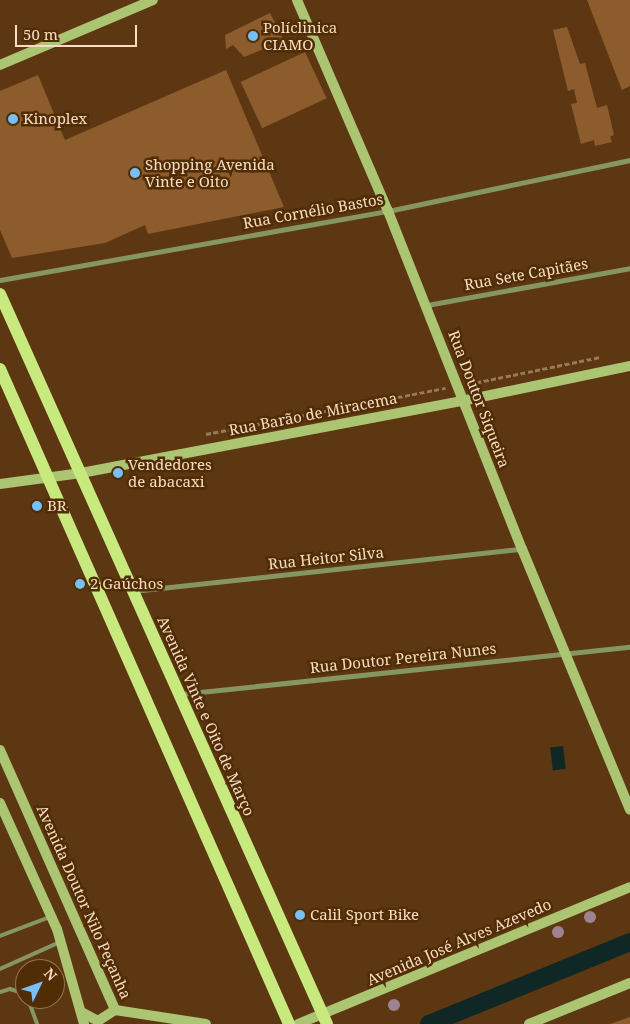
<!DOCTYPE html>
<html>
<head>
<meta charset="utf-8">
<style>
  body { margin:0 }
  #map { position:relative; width:630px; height:1024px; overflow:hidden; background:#5c3712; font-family:"Noto Serif",serif }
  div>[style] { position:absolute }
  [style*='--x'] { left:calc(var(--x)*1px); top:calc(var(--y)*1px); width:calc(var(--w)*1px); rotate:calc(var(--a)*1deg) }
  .water>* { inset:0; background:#0f2825; transform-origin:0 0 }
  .canal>* { height:18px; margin:-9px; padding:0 9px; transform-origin:9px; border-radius:9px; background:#0f2825 }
  .building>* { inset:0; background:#8d5c2c; transform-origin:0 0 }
  .path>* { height:3px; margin-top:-1.5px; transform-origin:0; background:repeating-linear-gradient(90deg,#9a7858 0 5px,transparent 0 7.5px) }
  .lane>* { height:4px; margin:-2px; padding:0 2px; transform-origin:2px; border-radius:2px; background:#859663 }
  .street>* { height:5px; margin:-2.5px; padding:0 2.5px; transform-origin:2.5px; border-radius:2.5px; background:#859663 }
  .secondary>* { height:10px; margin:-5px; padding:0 5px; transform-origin:5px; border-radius:5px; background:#abc572 }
  .primary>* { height:12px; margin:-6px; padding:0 6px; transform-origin:6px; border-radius:6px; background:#c8e97d }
  .trees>* { width:12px; height:12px; margin:-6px; border-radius:50%; background:#a08390 }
  .dots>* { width:14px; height:14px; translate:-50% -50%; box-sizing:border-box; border:2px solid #502d05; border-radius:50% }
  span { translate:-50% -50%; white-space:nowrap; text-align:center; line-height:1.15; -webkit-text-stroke:5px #502d05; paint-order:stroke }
  .poi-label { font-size:15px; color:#f8dcc3 }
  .left { translate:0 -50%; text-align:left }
  .street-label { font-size:15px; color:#f8dcc3 }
  .north { position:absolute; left:15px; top:959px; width:50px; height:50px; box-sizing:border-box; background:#502d05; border:1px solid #937351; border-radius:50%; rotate:48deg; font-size:14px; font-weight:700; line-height:20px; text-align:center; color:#f8dcc3 }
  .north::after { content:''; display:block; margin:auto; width:18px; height:22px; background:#77bff7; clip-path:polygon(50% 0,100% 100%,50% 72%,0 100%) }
  .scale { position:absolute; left:15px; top:25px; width:122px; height:22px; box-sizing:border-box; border:2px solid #f8dcc3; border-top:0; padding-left:6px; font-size:15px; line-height:18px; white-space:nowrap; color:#f8dcc3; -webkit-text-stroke:4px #502d05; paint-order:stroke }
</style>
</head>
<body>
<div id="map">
  <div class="water">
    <i style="left:563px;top:746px;width:23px;height:13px;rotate:83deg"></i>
  </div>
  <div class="canal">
    <i style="--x:429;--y:1024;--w:217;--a:-22.2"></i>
  </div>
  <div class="building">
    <i style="clip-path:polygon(587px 0,630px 0,630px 86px,622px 90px)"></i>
    <i style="clip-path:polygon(270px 13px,284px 41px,244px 57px,233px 45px,226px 49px,225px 35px)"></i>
    <i style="clip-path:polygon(567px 27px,580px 64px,585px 63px,597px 108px,607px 105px,614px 135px,610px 137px,612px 142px,595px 146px,594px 140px,581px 144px,571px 104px,577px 103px,574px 89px,568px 91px,553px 30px)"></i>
    <i style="left:305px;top:52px;width:51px;height:71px;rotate:65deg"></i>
    <i style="clip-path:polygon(226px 70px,284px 207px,148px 234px,145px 225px,105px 243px,12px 258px,0 230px,0 91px,38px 75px,65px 140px)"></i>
    <i style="clip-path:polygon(630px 1017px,630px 1024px,610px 1024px)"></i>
  </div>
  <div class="path">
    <i style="--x:469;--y:384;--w:134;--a:-11.6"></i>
    <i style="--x:206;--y:434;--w:244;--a:-10.9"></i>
  </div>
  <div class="lane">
    <i style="--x:0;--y:936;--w:53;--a:-20.8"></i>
    <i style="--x:0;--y:969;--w:66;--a:-24.2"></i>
    <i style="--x:0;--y:992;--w:10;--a:-17"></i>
    <i style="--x:10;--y:989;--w:16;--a:18"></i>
    <i style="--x:28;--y:999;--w:27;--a:70"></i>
  </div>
  <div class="street">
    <i style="--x:0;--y:280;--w:394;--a:-10.1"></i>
    <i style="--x:388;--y:211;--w:247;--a:-11.9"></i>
    <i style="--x:427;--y:305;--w:206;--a:-10.3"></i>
    <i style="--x:133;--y:591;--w:391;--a:-6.2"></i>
    <i style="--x:181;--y:694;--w:451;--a:-6"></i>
  </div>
  <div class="secondary">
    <i style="--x:297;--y:0;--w:230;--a:66.7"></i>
    <i style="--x:388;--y:211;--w:364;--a:68.4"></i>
    <i style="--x:522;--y:549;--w:282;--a:67.5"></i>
    <i style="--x:0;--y:65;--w:166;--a:-23"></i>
    <i style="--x:0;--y:484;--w:82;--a:-7.7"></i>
    <i style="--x:81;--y:473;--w:388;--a:-10.7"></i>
    <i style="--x:462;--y:401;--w:172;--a:-11.8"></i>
    <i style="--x:0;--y:750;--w:284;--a:66.1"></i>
    <i style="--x:115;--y:1010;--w:92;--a:8.7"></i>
    <i style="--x:0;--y:803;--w:138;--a:65.7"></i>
    <i style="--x:57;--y:929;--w:99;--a:74.1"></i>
    <i style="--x:83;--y:1013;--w:17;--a:28"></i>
    <i style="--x:98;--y:1021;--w:20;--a:-33"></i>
    <i style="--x:298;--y:1024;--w:359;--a:-22.4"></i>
    <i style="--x:529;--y:1024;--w:109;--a:-22.1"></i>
  </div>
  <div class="primary">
    <i style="--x:0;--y:294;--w:800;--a:65.87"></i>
    <i style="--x:0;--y:369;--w:716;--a:66.19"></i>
  </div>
  <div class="trees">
    <i style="left:590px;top:917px"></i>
    <i style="left:558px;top:932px"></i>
    <i style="left:394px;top:1005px"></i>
  </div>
  <div class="dots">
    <i style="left:253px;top:36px;background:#77bff7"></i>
    <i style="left:13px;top:119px;background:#77bff7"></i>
    <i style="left:135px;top:173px;background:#77bff7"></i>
    <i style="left:118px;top:473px;background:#77bff7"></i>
    <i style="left:37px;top:506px;background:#77bff7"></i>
    <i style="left:80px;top:584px;background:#77bff7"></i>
    <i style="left:300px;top:915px;background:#77bff7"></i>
  </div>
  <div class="poi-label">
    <span class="left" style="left:263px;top:36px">Políclinica<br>CIAMO</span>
    <span class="left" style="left:23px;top:119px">Kinoplex</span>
    <span class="left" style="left:145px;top:173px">Shopping Avenida<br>Vinte e Oito</span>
    <span class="left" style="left:128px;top:473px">Vendedores<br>de abacaxi</span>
    <span class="left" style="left:47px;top:506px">BR</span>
    <span class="left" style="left:90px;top:584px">2 Gaúchos</span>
    <span class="left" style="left:310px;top:915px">Calil Sport Bike</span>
  </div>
  <div class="street-label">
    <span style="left:313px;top:211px;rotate:-10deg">Rua Cornélio Bastos</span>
    <span style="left:526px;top:274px;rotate:-10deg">Rua Sete Capitães</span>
    <span style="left:479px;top:399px;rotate:69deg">Rua Doutor Siqueira</span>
    <span style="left:313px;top:414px;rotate:-11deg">Rua Barão de Miracema</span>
    <span style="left:326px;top:558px;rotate:-6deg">Rua Heitor Silva</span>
    <span style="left:403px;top:658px;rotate:-6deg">Rua Doutor Pereira Nunes</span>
    <span style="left:206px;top:716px;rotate:66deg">Avenida Vinte e Oito de Março</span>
    <span style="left:84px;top:902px;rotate:66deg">Avenida Doutor Nilo Peçanha</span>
    <span style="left:459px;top:942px;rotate:-23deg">Avenida José Alves Azevedo</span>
  </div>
  <div class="north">N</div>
  <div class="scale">50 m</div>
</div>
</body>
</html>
